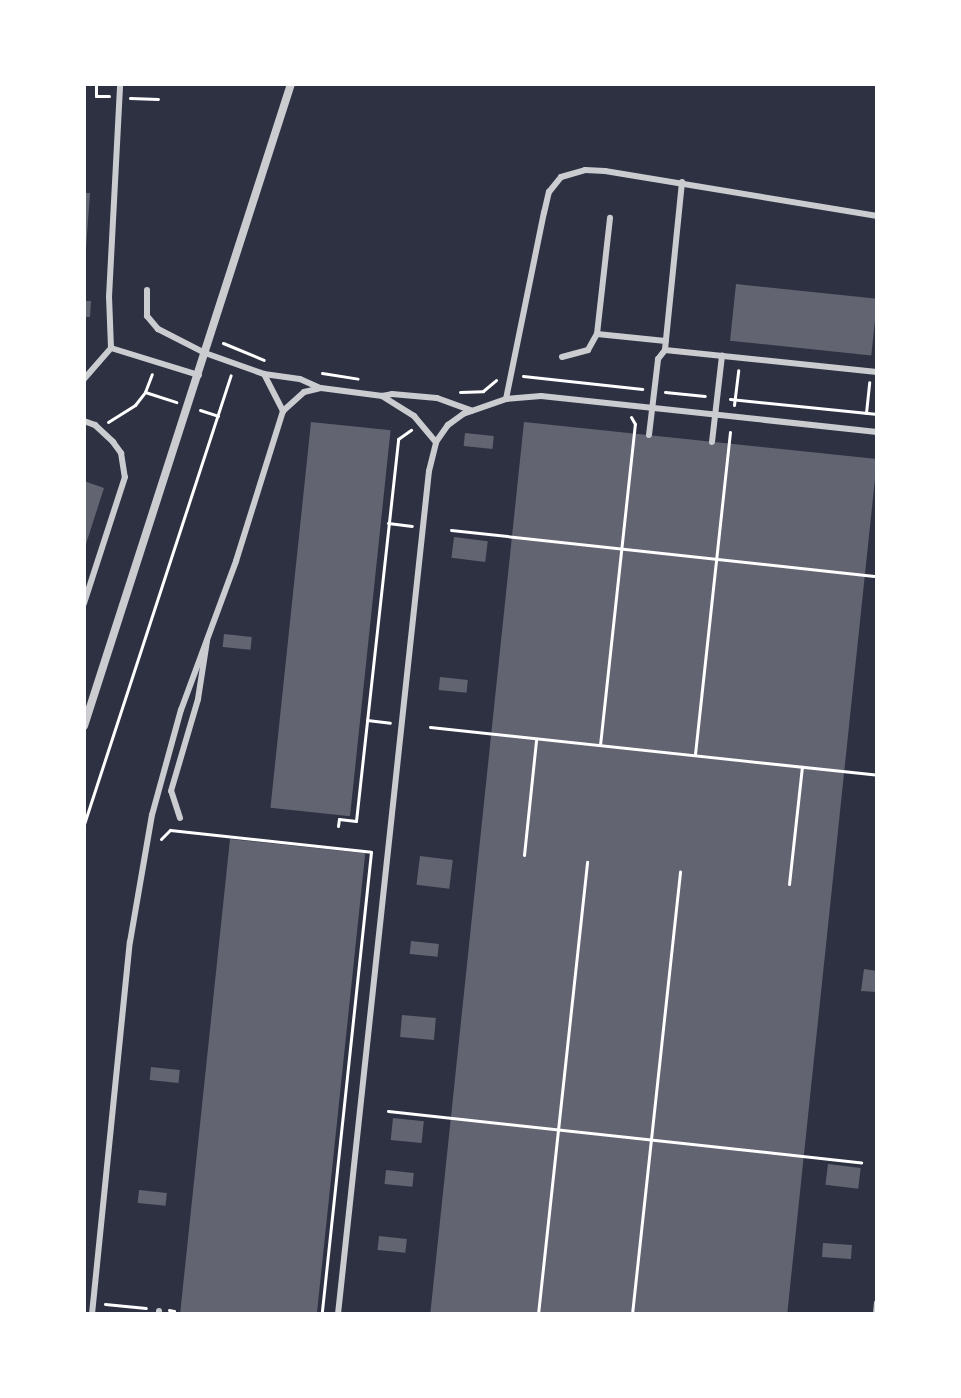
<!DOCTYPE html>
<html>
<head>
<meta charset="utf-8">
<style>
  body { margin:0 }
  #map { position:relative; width:961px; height:1398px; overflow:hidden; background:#2d3142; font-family:"Libre Baskerville",serif }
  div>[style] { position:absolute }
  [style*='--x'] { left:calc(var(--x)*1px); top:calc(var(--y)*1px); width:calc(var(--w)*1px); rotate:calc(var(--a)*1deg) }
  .building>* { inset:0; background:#626471; transform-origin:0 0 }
  .path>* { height:3px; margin:-1.5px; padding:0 1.5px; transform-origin:1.5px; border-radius:1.5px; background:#fff }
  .service>* { height:6px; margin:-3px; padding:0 3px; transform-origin:3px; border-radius:3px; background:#caccd0 }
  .minor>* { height:8px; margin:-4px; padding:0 4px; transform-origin:4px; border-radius:4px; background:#caccd0 }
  span { translate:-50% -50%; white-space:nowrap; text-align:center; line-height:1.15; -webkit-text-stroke:6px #fff; paint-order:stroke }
  .frame { position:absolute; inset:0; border:86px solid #fff; pointer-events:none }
</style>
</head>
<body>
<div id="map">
  <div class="building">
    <i style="clip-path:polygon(84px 193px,90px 193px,86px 248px,84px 248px)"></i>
    <i style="left:736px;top:284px;width:142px;height:57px;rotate:6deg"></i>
    <i style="clip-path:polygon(84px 301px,91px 301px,90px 317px,84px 317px)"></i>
    <i style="left:311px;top:422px;width:80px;height:388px;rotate:6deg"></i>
    <i style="left:524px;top:422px;width:355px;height:897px;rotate:6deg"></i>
    <i style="left:465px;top:433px;width:29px;height:13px;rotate:6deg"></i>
    <i style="clip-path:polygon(84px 481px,104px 488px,85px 547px,84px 547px)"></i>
    <i style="left:454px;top:537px;width:34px;height:21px;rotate:7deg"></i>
    <i style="left:224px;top:634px;width:28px;height:13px;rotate:6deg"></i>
    <i style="left:440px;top:677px;width:28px;height:13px;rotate:6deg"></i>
    <i style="left:230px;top:839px;width:136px;height:478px;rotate:6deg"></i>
    <i style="left:420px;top:856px;width:33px;height:29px;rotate:7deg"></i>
    <i style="left:411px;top:941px;width:28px;height:13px;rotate:6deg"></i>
    <i style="clip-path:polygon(864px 969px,877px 971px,877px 992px,861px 991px)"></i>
    <i style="left:402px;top:1015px;width:34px;height:22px;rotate:5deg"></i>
    <i style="left:151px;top:1067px;width:29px;height:13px;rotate:6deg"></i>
    <i style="left:393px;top:1118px;width:31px;height:22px;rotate:6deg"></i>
    <i style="left:828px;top:1164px;width:33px;height:21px;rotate:7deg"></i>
    <i style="left:386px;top:1170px;width:28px;height:14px;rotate:6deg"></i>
    <i style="left:139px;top:1190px;width:28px;height:13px;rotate:6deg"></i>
    <i style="left:379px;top:1236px;width:28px;height:14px;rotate:6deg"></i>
    <i style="left:823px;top:1243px;width:29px;height:14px;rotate:4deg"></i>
  </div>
  <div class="path">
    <i style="--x:96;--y:84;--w:12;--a:90"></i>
    <i style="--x:96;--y:96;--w:13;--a:0"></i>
    <i style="--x:130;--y:98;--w:28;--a:2"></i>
    <i style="--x:223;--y:343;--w:44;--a:22.5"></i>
    <i style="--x:322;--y:373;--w:36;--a:9"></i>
    <i style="--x:523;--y:376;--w:120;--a:6.2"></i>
    <i style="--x:145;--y:392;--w:33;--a:18"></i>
    <i style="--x:460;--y:392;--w:23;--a:-2"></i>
    <i style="--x:483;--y:391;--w:17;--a:-40"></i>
    <i style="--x:665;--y:392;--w:40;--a:5.7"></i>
    <i style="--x:730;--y:399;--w:148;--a:5.8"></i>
    <i style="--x:734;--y:405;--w:35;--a:-83"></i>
    <i style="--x:200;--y:410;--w:19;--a:18"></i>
    <i style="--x:866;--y:413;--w:31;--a:-84"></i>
    <i style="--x:108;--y:422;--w:32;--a:-32"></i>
    <i style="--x:135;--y:405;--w:16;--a:-52"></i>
    <i style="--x:145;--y:392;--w:19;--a:-69"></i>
    <i style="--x:388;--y:523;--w:24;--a:7"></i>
    <i style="--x:451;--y:530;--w:428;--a:6.2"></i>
    <i style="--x:367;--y:720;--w:23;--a:7"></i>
    <i style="--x:430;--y:727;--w:450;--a:6.1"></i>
    <i style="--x:600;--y:745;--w:323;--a:-83.8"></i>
    <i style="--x:635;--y:424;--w:8;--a:-120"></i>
    <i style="--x:695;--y:754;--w:324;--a:-83.8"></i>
    <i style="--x:84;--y:824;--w:472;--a:-71.9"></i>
    <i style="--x:338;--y:826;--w:7;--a:-82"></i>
    <i style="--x:339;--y:819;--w:17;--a:7"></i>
    <i style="--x:356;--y:821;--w:384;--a:-83.7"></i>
    <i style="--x:398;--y:439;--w:16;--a:-35"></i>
    <i style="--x:161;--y:839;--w:13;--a:-45"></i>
    <i style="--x:170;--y:830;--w:202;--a:6.2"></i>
    <i style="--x:371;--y:852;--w:465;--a:96.1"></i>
    <i style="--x:524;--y:855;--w:116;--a:-84"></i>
    <i style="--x:789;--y:884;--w:118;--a:-83.7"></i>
    <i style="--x:388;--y:1111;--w:476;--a:6.2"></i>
    <i style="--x:105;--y:1304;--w:41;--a:5.6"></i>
    <i style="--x:169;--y:1310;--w:5;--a:11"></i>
    <i style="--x:174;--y:1311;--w:3;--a:90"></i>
    <i style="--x:538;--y:1314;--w:455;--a:-83.8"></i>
    <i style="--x:632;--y:1314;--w:445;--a:-83.8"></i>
  </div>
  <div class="service">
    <i style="--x:682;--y:182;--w:169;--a:95.8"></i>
    <i style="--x:665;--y:350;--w:213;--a:5.9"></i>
    <i style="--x:147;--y:290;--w:26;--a:90"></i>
    <i style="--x:147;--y:316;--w:17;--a:50"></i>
    <i style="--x:158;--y:329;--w:53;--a:27.1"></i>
    <i style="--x:205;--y:353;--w:63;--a:19.6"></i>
    <i style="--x:264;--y:374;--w:36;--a:8"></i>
    <i style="--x:300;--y:379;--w:22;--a:24"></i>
    <i style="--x:597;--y:334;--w:69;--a:5.8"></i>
    <i style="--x:111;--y:348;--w:92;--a:17.1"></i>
    <i style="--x:562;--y:357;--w:27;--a:-15"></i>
    <i style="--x:588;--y:350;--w:18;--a:-61"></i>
    <i style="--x:597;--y:334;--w:117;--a:-83.6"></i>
    <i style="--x:264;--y:374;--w:42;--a:62.8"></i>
    <i style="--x:84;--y:379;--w:41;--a:-48.9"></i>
    <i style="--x:111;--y:348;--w:51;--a:-92.2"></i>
    <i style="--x:109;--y:297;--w:213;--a:-87"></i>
    <i style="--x:382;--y:396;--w:38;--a:32"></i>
    <i style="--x:414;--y:416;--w:34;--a:50"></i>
    <i style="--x:506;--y:399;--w:190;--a:-78.5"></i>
    <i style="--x:544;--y:213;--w:22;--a:-77"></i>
    <i style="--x:549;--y:192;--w:19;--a:-51"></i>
    <i style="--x:561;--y:177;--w:25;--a:-16"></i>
    <i style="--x:585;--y:170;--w:20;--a:3"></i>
    <i style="--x:605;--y:171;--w:276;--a:9.4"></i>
    <i style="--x:84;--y:421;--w:12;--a:20"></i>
    <i style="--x:95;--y:425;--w:25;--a:43"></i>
    <i style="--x:113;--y:442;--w:14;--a:54"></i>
    <i style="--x:121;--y:453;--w:24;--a:81"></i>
    <i style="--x:125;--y:477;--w:133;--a:108"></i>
    <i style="--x:649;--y:435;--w:77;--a:-83.2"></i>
    <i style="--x:658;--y:359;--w:11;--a:-52"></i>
    <i style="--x:712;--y:442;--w:87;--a:-83.4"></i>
    <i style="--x:180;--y:818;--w:28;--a:-108"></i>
    <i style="--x:171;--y:791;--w:96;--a:-73.6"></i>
    <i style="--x:198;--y:699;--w:59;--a:-81.2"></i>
    <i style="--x:92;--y:1314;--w:374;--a:-84.2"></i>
    <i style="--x:130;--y:942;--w:129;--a:-80.2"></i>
    <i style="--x:152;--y:815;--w:109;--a:-74.6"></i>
    <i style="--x:181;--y:710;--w:159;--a:-69.7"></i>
    <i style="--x:236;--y:561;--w:157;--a:-72.6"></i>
    <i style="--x:283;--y:411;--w:28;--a:-42"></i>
    <i style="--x:304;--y:392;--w:17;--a:-13"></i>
    <i style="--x:321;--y:388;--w:62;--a:7.5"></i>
    <i style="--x:382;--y:396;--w:10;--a:-11"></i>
    <i style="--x:392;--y:394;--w:45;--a:5.1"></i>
    <i style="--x:437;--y:398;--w:37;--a:20"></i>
    <i style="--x:159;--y:1314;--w:3;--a:-90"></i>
    <i style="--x:338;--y:1314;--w:848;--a:-83.84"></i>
    <i style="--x:429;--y:471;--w:30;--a:-76"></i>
    <i style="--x:436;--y:442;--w:21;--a:-55"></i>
    <i style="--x:448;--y:425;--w:19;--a:-36"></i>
    <i style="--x:463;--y:414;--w:46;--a:-19.2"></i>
    <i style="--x:506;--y:399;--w:35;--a:-5"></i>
    <i style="--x:541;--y:396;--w:338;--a:6.1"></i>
    <i style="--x:876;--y:1314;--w:11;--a:-85"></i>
  </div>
  <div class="minor">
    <i style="--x:84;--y:726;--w:675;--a:-72.13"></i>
  </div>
  <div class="frame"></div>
</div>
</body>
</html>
